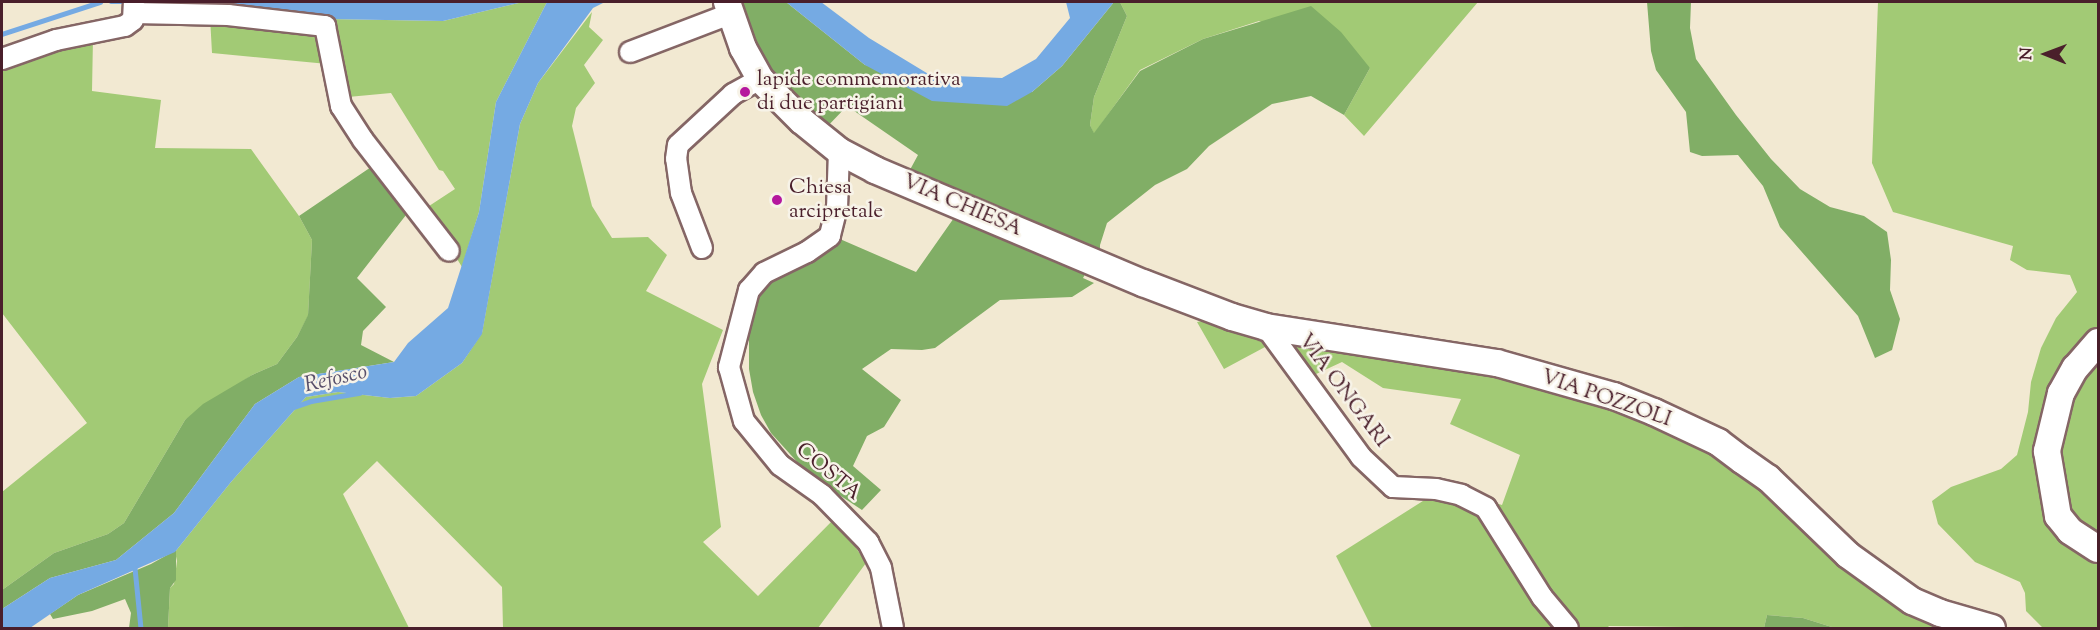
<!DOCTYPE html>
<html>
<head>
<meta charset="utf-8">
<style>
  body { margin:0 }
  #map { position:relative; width:2100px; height:630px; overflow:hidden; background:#f2e9d2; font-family:"Sorts Mill Goudy",serif }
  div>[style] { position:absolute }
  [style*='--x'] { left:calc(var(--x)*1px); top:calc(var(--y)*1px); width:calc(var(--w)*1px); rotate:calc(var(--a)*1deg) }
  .green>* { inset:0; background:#a2ca75 }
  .forest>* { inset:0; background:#81ae66 }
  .water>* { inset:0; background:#75aae3 }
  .stream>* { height:4.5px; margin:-2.25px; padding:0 2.25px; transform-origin:2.25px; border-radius:2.25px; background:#75aae3 }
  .roads { filter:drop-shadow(2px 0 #856665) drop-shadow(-2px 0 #856665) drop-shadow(0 2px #856665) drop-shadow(0 -2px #856665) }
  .minor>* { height:20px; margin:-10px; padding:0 10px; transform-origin:10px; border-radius:10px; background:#fff }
  .major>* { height:26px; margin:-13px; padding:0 13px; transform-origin:13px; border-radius:13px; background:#fff }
  .dots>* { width:16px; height:16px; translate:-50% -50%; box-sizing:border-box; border:3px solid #f7f3e8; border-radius:50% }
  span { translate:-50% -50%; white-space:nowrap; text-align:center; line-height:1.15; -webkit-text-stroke:5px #f7f3e8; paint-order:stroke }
  .poi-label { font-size:21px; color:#4a1f2b }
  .left { translate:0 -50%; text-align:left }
  .street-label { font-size:21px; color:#4a1f2b }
  .water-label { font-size:22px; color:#59506b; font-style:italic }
  .frame { position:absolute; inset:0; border:3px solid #4a1f2b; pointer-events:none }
  .north { position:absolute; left:2016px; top:24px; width:60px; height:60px; -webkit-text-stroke:4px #f7f3e8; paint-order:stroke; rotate:271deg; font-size:16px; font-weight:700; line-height:24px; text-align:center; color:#4a1f2b }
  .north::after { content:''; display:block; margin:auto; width:21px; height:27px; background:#4a1f2b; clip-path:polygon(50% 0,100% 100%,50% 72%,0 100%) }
</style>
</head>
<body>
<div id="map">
  <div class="green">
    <i style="clip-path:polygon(523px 2px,547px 2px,496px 102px,479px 212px,462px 267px,426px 208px,455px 189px,443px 171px,439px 170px,391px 93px,348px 97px,338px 65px,212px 53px,210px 17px,443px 21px)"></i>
    <i style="clip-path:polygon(1120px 2px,1478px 2px,1364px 136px,1344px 115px,1370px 68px,1259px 21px,1203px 39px,1140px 70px,1094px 134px,1090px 125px,1094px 97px,1127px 16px)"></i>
    <i style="clip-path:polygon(1878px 2px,2098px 2px,2098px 628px,2042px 627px,2026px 611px,2025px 593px,2020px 582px,1975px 562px,1938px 524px,1932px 501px,1951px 487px,2001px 469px,2017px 455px,2028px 412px,2031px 382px,2041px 348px,2056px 318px,2077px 292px,2070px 275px,2027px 270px,2010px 260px,2013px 246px,1893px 212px,1872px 163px)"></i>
    <i style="clip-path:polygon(592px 12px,589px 27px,603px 40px,584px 65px,595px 83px,576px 108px,572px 126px,592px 206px,612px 238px,648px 237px,667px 255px,646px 291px,723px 330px,702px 384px,721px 527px,703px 542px,758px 596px,833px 520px,844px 529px,866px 563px,818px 628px,503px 628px,502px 587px,377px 461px,343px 494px,409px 628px,168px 628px,170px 588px,174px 584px,177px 561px,175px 552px,231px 482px,306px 397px,338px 392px,390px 398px,416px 396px,462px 363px,482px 333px,520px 124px,538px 83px)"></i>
    <i style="clip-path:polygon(93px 38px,92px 91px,161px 100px,155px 148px,251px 149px,299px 216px,312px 240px,308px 316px,297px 337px,277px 364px,252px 375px,185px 420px,124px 523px,108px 534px,54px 553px,2px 590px,2px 492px,87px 423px,2px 313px,2px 65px)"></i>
    <i style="clip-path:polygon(1230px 316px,1431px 348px,1695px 430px,1862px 571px,1979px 628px,1835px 628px,1803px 618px,1767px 615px,1764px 628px,1609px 626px,1607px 628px,1372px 628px,1336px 556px,1445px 487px,1502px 505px,1520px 455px,1450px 424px,1461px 399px,1383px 388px,1342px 362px,1314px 375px,1276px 341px,1224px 369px,1197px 322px)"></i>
  </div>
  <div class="forest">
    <i style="clip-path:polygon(737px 2px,786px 2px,865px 65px,1032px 92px,1062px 66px,1114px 2px,1120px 2px,1127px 16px,1094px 97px,1090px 125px,1094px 133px,1140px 71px,1203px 39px,1311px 6px,1341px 32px,1370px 68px,1344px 115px,1311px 96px,1272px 104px,1209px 146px,1187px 169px,1155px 185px,1107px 223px,1100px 245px,1100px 257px,1095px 256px,1083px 278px,1094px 283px,1072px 297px,1000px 300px,935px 348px,922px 350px,891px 349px,862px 369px,901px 400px,884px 427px,867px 436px,853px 466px,881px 490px,862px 510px,809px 475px,771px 433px,761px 415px,753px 392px,749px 369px,749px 334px,758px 293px,766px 278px,833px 236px,916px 272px,956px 215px,898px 192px,918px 155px,847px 106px,823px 131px,774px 93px)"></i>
    <i style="clip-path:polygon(1647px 2px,1691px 2px,1690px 28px,1696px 59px,1736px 115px,1771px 159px,1800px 189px,1830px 207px,1864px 216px,1887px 232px,1891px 260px,1890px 290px,1900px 319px,1892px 350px,1875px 358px,1858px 316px,1780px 227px,1763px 186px,1738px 155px,1702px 156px,1690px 152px,1686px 112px,1656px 70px,1651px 51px)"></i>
    <i style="clip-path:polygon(374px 165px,406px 215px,357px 278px,386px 307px,363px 331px,361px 345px,394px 362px,299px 377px,255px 404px,174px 513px,116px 560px,50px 578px,2px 609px,2px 590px,54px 553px,108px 534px,124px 523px,185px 420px,203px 404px,252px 375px,277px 364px,297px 337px,308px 315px,312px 240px,299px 216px)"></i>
    <i style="clip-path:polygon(176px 550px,176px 580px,170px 588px,168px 628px,129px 628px,131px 613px,125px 599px,92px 611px,53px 619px,50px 614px,78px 595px,151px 564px)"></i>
    <i style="clip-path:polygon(1767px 615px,1803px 618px,1835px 628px,1764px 628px)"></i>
  </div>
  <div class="water">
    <i style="clip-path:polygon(139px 2px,523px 2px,443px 21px,141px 16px)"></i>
    <i style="clip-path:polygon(547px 2px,605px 2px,593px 8px,538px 83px,520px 124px,482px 334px,462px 363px,416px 396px,390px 398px,338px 392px,306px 397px,231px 482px,175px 552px,78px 595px,30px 628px,2px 628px,2px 609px,50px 578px,116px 560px,174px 513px,255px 404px,299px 377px,394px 362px,408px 343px,448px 308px,479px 212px,496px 102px)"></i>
    <i style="clip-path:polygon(786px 2px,821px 2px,869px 38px,930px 75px,1002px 78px,1036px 59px,1070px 18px,1066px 2px,1114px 2px,1062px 66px,1032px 92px,1007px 106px,932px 101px,865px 65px)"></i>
  </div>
  <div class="stream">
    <i style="--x:111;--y:2;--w:18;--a:0"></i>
    <i style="--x:2;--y:34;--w:103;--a:-18.1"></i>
    <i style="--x:294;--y:407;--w:18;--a:-19"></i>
    <i style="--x:311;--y:401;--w:49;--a:-9.5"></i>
    <i style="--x:135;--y:568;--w:60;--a:84.3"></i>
  </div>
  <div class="roads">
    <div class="minor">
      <i style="--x:134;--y:13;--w:94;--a:1.2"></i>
      <i style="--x:228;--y:15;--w:98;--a:6.5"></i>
      <i style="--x:325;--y:26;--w:82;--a:78.7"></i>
      <i style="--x:341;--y:106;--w:40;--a:57.1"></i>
      <i style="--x:363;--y:140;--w:140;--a:52.2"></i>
      <i style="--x:630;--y:52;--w:107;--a:-20.8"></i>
      <i style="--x:2;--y:59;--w:57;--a:-19.4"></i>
      <i style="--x:56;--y:40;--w:70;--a:-11.5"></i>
      <i style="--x:125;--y:26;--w:10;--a:-37"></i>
      <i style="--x:133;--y:20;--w:18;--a:-87"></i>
      <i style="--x:839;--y:151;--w:56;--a:92"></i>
      <i style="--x:837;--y:207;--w:30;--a:104"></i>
      <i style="--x:830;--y:236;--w:28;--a:145"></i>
      <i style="--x:807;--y:252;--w:48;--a:154"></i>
      <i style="--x:764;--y:273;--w:23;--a:131"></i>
      <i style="--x:749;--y:290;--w:80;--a:104.6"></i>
      <i style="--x:729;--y:367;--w:56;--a:74.5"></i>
      <i style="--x:744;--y:421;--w:57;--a:50.7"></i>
      <i style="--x:780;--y:465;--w:52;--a:35.5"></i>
      <i style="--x:822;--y:495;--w:66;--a:45.6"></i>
      <i style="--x:868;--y:542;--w:29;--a:63"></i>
      <i style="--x:881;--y:568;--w:61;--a:78.7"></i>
      <i style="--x:702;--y:248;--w:59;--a:-110.9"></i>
      <i style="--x:681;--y:193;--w:34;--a:-98"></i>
      <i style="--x:676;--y:159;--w:14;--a:-82"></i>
      <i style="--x:678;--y:145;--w:75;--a:-42.8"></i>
      <i style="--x:733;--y:94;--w:31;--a:-29"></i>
      <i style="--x:1266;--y:327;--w:161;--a:53.8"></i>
      <i style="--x:1361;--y:457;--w:44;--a:43.2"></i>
      <i style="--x:1393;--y:487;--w:43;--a:2.7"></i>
      <i style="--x:1436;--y:489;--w:26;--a:13"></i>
      <i style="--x:1461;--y:495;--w:28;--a:27"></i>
      <i style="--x:1486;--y:508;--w:105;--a:57.8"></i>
      <i style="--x:1542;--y:597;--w:40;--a:50"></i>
    </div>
    <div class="major">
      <i style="--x:727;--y:2;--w:49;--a:70.8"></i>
      <i style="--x:743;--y:48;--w:35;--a:61"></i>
      <i style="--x:760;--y:79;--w:59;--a:45"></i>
      <i style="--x:802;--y:121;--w:48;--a:39"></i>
      <i style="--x:839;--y:151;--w:41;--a:27.8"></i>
      <i style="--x:875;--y:170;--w:291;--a:22.9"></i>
      <i style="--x:1143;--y:283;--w:95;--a:20.9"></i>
      <i style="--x:1232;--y:317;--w:35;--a:16"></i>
      <i style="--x:1266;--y:327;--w:234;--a:8.9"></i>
      <i style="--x:1497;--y:363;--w:122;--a:15.8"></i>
      <i style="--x:1614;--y:396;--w:43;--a:21.8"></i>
      <i style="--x:1654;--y:412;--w:71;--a:25.1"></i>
      <i style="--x:1718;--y:442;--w:30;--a:37"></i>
      <i style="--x:1742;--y:460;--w:32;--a:35"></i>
      <i style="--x:1768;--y:478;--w:111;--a:43.9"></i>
      <i style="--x:1848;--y:555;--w:79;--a:35.7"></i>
      <i style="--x:1912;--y:601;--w:30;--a:23"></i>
      <i style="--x:1940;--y:613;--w:54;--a:16.1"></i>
      <i style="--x:2098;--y:342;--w:35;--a:131"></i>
      <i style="--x:2075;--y:368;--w:29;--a:119"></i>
      <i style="--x:2061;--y:393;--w:60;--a:103.6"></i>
      <i style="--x:2047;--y:451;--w:66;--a:80.4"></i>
      <i style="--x:2058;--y:516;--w:19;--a:51"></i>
      <i style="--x:2070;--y:531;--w:33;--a:33"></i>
    </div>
  </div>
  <div class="dots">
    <i style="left:745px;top:92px;background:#b5179e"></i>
    <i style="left:777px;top:200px;background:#b5179e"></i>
  </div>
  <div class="poi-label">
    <span class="left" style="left:757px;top:92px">lapide commemorativa<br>di due partigiani</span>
    <span class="left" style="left:789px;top:200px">Chiesa<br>arcipretale</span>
  </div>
  <div class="street-label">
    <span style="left:962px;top:206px;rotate:23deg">VIA CHIESA</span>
    <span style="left:1343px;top:391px;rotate:53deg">VIA ONGARI</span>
    <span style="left:1606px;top:399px;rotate:19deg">VIA POZZOLI</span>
    <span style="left:828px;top:472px;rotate:40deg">COSTA</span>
  </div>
  <div class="water-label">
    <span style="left:336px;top:380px;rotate:-13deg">Refosco</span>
  </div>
  <div class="frame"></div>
  <div class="north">N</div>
</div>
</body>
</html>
